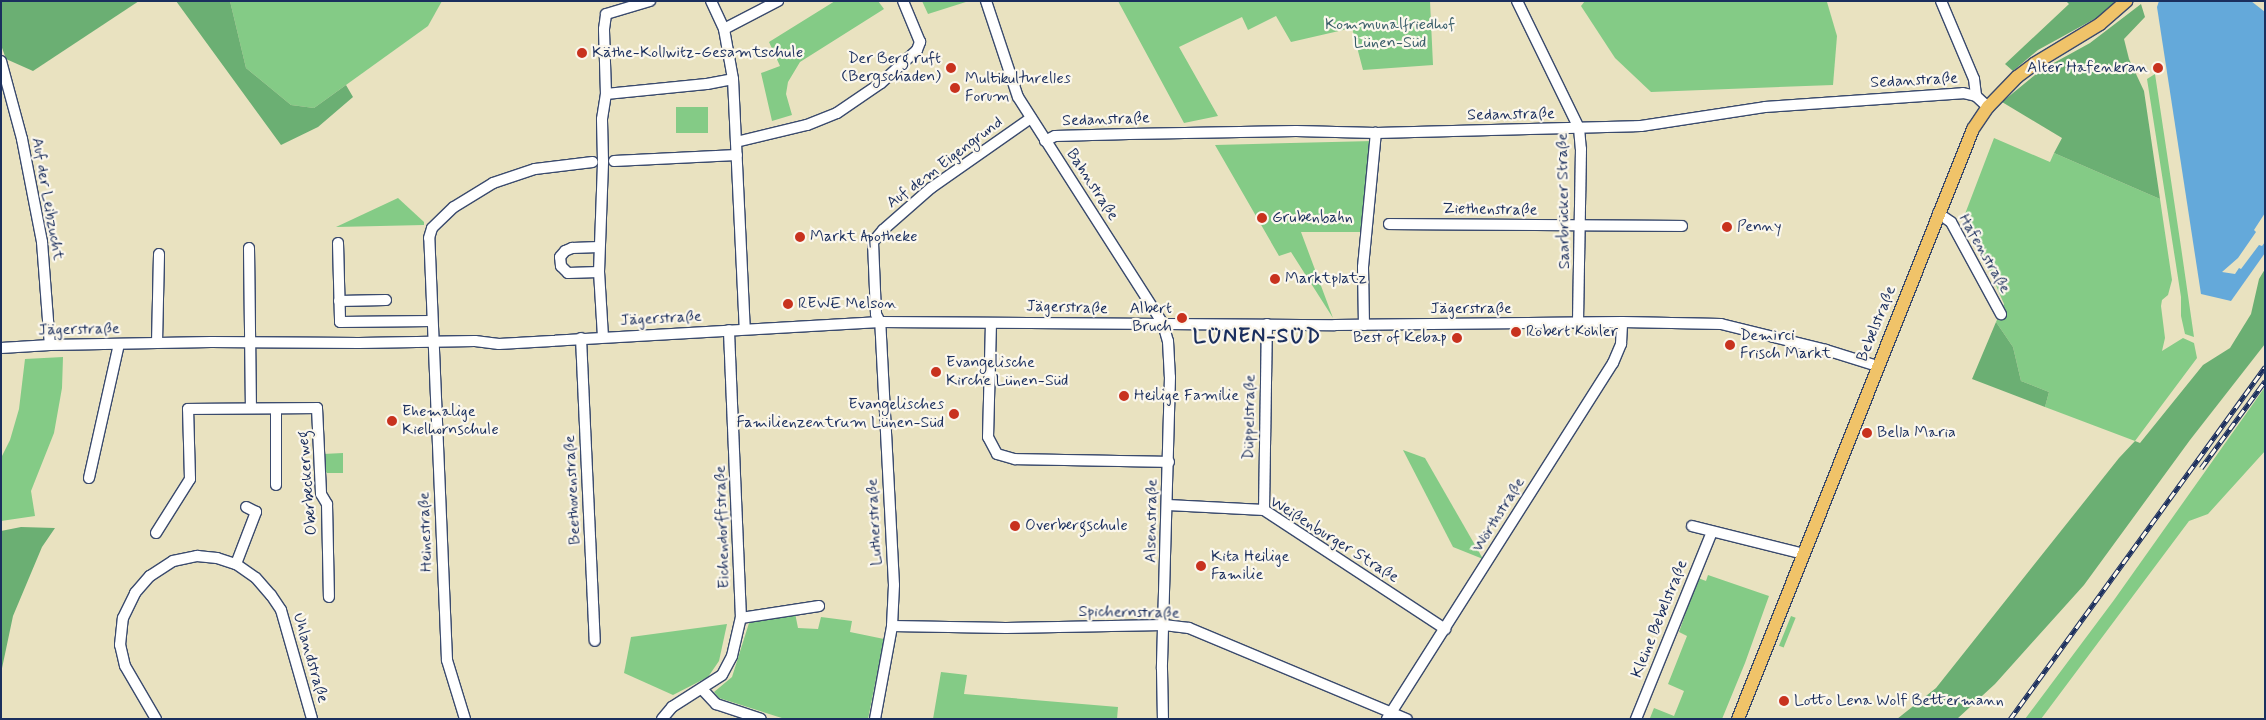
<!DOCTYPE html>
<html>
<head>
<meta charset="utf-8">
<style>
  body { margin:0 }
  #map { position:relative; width:2266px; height:720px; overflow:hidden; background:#e9e2c0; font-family:Mynerve,sans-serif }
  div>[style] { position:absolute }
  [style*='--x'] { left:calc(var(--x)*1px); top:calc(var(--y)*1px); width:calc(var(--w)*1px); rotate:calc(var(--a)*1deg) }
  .green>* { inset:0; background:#84cb86; transform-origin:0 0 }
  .forest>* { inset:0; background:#6baf73 }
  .water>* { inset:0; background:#64a9da }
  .pier>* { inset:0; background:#e9e2c0 }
  .roads { filter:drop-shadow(1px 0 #3a4a6d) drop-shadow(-1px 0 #3a4a6d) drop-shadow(0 1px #3a4a6d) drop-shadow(0 -1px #3a4a6d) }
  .minor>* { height:10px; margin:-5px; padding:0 5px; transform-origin:5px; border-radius:5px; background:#fff }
  .major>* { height:12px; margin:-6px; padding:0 6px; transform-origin:6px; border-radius:6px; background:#f0c369 }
  .rail>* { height:4.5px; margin-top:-2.25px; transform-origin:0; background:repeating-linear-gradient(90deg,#fbf7ec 0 8px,#1b2f5e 0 16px); box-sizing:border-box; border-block:1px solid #1b2f5e }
  .dots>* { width:14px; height:14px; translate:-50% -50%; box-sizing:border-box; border:2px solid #fbf7ec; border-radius:50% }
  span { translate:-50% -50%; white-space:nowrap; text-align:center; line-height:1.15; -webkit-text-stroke:4.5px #fbf7ec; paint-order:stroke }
  .park-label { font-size:16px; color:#3a5e6a }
  .poi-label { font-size:16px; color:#1b2f5e }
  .left { translate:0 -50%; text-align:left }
  .right { translate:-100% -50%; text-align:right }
  .street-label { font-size:16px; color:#1b2f5e }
  .district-label { font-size:21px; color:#1b2f5e; font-weight:700; letter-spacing:1px }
  .frame { position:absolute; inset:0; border:2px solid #1b2f5e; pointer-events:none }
</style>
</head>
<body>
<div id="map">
  <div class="green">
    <i style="clip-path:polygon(230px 1px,442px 1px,428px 26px,314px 108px,291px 105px,246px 68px)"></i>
    <i style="clip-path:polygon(835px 1px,878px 1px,884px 9px,800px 62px,788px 82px,786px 94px,792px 115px,772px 121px,761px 73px,780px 66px,769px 42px)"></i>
    <i style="clip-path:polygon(922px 1px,969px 1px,928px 14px)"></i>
    <i style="clip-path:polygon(1118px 1px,1430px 1px,1433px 65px,1363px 70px,1352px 28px,1291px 42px,1276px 16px,1248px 30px,1242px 17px,1179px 47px,1218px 116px,1184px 123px)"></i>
    <i style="clip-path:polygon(1585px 1px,1827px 2px,1837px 36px,1833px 85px,1651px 92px,1615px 58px,1581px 6px)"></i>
    <i style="clip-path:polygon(2155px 74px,2181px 247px,2194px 337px,2185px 334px,2181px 316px,2181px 297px,2147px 79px)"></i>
    <i style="left:708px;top:107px;width:26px;height:32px;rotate:90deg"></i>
    <i style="clip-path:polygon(1994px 138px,2050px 162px,2054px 153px,2160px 199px,2172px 280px,2168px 295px,2162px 300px,2161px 306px,2165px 338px,2162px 351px,2183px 338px,2194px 343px,2197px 358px,2135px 441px,2045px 407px,2049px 392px,2021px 381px,2013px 347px,1996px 322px,2004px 304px,1965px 214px)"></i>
    <i style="clip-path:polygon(1373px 141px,1364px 232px,1301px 232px,1333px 318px,1291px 252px,1279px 256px,1215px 145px)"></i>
    <i style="clip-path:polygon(398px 198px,424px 222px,424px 225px,336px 227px)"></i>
    <i style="clip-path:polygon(63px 357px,62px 388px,54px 433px,31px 491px,35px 516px,1px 521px,1px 458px,10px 440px,19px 409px,25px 359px)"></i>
    <i style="clip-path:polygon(2265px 387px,2265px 451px,2208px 514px,2189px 521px,2041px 719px,2025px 719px,2114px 600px)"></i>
    <i style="clip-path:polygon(1403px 450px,1425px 458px,1483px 559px,1453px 547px)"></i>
    <i style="clip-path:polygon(343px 453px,343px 473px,327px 473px,323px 469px,323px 454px)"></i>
    <i style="clip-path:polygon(1708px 575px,1769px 596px,1745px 663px,1722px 719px,1653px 719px,1650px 718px,1654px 708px,1674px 716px,1684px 691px,1668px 684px,1687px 636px,1679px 632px,1698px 578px,1706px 581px)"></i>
    <i style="clip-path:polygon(795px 613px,798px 628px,818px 629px,821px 617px,852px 621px,850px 632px,884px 639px,868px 719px,785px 719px,719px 698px,714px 692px,732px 677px,749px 623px)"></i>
    <i style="left:1791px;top:616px;width:5px;height:32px;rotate:22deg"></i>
    <i style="clip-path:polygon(727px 624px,719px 661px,708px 677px,673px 695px,624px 673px,631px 637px)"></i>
    <i style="clip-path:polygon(941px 672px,967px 675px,964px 694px,1118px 707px,1117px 719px,933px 719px)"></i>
  </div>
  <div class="forest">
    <i style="clip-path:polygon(1px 1px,139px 1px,33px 71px,6px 59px,1px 45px)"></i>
    <i style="clip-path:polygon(176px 1px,230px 1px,246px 68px,291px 105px,314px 108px,346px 85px,353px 97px,318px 127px,281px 145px)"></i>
    <i style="clip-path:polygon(2066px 1px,2115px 1px,2107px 12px,2038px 50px,2013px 71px,2005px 64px,2069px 4px)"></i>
    <i style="clip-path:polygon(2141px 4px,2145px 17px,2124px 39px,2129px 59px,2144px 91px,2160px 199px,2054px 153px,2062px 138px,2002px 102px,2041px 70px,2090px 43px)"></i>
    <i style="clip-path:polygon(2265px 269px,2265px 344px,2190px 440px,2084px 585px,1995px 684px,1957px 719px,1897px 719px,1936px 688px,2119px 458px,2135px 441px,2140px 443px,2203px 365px,2230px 348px,2251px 314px,2259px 279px)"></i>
    <i style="clip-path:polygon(1996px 322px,2013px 347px,2021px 381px,2049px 392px,2045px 407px,1972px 379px)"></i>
    <i style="clip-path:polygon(21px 527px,55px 528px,42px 547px,13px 616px,1px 673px,1px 531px)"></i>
  </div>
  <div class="water">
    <i style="clip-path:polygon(2159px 1px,2251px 1px,2265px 12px,2265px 253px,2231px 301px,2201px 294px,2157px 7px)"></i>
  </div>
  <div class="pier">
    <i style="clip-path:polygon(2265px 213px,2265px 242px,2262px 246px,2259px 245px,2241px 269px,2239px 268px,2235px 274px,2222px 272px,2238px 258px,2256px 232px,2254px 230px)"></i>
  </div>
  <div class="roads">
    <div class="minor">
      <i style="--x:711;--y:1;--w:31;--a:65"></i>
      <i style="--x:724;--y:29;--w:51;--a:79.8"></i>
      <i style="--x:733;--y:79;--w:250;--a:87.3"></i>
      <i style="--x:986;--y:1;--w:101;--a:71.6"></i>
      <i style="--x:1018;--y:97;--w:269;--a:57.4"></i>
      <i style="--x:1163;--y:324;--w:18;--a:74"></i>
      <i style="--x:1168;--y:341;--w:36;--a:87"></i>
      <i style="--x:1170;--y:377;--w:292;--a:91.6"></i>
      <i style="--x:1162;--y:669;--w:50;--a:88.9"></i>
      <i style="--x:1517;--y:1;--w:141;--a:64"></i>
      <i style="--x:1579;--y:128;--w:21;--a:85"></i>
      <i style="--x:1581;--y:149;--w:175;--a:91"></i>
      <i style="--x:1941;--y:1;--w:85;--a:67.1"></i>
      <i style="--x:1974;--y:79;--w:17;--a:83"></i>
      <i style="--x:724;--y:29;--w:61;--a:-27.4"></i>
      <i style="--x:1;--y:61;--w:81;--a:74.9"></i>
      <i style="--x:22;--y:139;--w:105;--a:79"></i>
      <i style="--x:42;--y:242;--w:103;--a:85.6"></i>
      <i style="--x:606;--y:94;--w:101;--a:-5.7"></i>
      <i style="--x:707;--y:84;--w:26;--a:-11"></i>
      <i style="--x:1045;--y:141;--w:11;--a:-27"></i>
      <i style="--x:1055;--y:136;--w:74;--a:-1.5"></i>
      <i style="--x:1129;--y:134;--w:167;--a:-1"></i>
      <i style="--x:1296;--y:131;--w:80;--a:1.4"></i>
      <i style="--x:1376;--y:133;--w:265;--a:-1.5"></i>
      <i style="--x:1641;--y:126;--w:125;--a:-8.7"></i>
      <i style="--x:1765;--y:107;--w:198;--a:-4"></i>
      <i style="--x:1963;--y:93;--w:13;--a:13"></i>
      <i style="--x:1976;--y:96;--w:16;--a:43"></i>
      <i style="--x:736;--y:142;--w:73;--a:-13.5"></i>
      <i style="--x:807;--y:125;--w:32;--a:-22"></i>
      <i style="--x:837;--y:113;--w:53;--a:-34.3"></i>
      <i style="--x:881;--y:83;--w:49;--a:-42.5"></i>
      <i style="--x:917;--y:50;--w:9;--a:-69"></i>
      <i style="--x:920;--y:42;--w:44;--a:-112.5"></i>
      <i style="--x:614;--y:161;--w:123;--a:-2.8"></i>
      <i style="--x:1938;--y:213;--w:16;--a:35"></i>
      <i style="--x:1951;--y:222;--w:105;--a:61.5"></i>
      <i style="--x:1389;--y:224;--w:293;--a:0.4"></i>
      <i style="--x:338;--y:243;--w:79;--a:88.5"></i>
      <i style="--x:340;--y:322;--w:92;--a:-0.6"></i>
      <i style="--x:249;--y:248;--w:160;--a:89.3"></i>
      <i style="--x:599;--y:272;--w:31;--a:178"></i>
      <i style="--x:568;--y:273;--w:10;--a:-135"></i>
      <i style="--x:561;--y:266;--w:9;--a:-96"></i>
      <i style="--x:560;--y:257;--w:8;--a:-50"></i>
      <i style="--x:565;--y:251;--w:8;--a:-23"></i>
      <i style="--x:572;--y:248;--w:27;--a:-2"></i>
      <i style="--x:339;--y:301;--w:47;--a:-1.2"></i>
      <i style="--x:991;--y:323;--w:114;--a:91.5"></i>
      <i style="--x:988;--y:437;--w:19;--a:62"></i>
      <i style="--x:997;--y:454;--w:19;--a:16"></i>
      <i style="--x:1015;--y:459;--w:154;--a:1.1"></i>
      <i style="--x:1364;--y:325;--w:58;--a:-91"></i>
      <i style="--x:1363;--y:267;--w:135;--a:-84.5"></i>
      <i style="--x:603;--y:337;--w:65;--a:-93.5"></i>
      <i style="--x:599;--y:272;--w:111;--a:-87.9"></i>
      <i style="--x:603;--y:161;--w:42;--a:-91.4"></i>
      <i style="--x:602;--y:119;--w:25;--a:-81"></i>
      <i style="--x:606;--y:94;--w:65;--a:-91.8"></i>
      <i style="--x:604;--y:29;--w:15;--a:-82"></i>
      <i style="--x:606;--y:14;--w:46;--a:-16.5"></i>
      <i style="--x:581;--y:338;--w:303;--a:87.4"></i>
      <i style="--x:157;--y:343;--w:89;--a:-88.7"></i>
      <i style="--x:1;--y:348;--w:49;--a:-3.5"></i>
      <i style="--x:50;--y:345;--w:161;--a:-1.1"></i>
      <i style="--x:211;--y:342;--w:148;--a:0.4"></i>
      <i style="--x:359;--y:343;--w:116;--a:-1"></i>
      <i style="--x:475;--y:341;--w:24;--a:7"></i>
      <i style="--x:499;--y:344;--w:382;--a:-3.3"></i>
      <i style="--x:880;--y:322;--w:455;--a:0.4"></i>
      <i style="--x:1335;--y:325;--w:287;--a:-0.6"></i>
      <i style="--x:1622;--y:322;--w:99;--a:1.2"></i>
      <i style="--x:1721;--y:324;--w:108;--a:13.9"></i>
      <i style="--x:1826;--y:350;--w:53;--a:17.4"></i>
      <i style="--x:276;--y:409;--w:76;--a:90"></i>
      <i style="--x:89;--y:478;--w:137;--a:-77.4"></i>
      <i style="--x:1168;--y:505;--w:96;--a:3"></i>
      <i style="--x:1264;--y:510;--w:217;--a:33.3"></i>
      <i style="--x:1264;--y:510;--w:186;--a:-89.1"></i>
      <i style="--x:1692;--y:526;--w:115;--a:14"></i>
      <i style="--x:156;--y:533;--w:64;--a:-57.8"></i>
      <i style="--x:190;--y:479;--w:70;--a:-91.6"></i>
      <i style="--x:188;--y:409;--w:129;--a:-0.4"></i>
      <i style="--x:317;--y:408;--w:86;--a:87.3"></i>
      <i style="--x:321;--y:494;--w:12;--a:59"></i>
      <i style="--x:327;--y:504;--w:93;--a:88.8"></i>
      <i style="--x:236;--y:564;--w:56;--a:-69"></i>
      <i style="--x:256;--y:512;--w:11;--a:-153"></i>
      <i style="--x:741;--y:618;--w:79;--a:-8.7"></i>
      <i style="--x:892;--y:626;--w:114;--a:1"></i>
      <i style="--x:1006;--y:628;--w:158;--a:-1.1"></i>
      <i style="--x:1164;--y:625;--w:25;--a:7"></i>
      <i style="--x:1189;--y:628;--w:236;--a:22.7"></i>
      <i style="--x:702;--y:689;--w:21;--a:47"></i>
      <i style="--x:716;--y:704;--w:47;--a:18.4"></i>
      <i style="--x:156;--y:719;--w:61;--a:-120.3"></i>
      <i style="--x:125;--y:666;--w:22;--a:-103"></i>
      <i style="--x:120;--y:645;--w:27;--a:-84"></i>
      <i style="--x:123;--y:618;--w:28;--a:-64"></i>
      <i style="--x:135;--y:593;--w:23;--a:-49"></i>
      <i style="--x:150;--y:576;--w:27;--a:-33"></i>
      <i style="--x:173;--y:561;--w:25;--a:-12"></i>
      <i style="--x:197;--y:556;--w:20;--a:6"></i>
      <i style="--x:217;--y:558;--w:20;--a:18"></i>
      <i style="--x:236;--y:564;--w:24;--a:35"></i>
      <i style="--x:256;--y:578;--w:23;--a:49"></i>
      <i style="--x:271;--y:595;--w:18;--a:56"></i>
      <i style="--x:281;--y:610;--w:113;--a:74.1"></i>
      <i style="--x:465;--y:719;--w:62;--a:-107"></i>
      <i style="--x:447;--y:660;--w:422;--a:-92.4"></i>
      <i style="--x:429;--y:238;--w:10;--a:-73"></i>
      <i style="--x:432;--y:228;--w:30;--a:-44"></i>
      <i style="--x:454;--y:207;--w:46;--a:-31.6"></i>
      <i style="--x:493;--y:183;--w:44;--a:-18.4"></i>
      <i style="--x:535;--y:169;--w:58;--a:-6.9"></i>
      <i style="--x:662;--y:719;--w:16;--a:-50"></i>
      <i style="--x:672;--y:707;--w:59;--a:-32.6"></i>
      <i style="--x:722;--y:675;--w:21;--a:-62"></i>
      <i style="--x:732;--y:656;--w:39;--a:-77"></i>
      <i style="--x:741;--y:618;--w:288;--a:-92.4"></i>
      <i style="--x:875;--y:719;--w:95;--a:-79.6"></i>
      <i style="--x:892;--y:626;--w:41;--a:-87.2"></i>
      <i style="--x:894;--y:585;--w:263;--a:-93"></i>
      <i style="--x:880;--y:322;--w:9;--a:-117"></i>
      <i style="--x:876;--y:314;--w:72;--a:-92.4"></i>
      <i style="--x:873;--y:242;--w:16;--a:-50"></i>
      <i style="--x:883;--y:230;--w:64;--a:-41.2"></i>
      <i style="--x:931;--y:188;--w:122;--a:-35"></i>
      <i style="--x:1387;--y:719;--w:422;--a:-57.6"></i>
      <i style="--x:1613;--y:363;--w:21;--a:-67"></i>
      <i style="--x:1621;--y:344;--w:22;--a:-87"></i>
      <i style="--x:1636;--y:719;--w:202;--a:-67.9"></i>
    </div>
    <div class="major">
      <i style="--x:1738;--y:719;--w:635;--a:-68.28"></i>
      <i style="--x:1973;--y:129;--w:27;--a:-56"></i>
      <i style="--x:1988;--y:107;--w:42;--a:-46"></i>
      <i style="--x:2017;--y:77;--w:21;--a:-37"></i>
      <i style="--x:2034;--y:64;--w:77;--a:-31.2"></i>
      <i style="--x:2100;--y:24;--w:35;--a:-41"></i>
    </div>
  </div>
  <div class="rail">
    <i style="--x:2201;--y:468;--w:108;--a:-53.7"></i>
    <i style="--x:2010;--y:719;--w:435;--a:-54.1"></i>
  </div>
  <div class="dots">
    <i style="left:582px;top:53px;background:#c8321e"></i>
    <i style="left:951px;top:68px;background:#c8321e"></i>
    <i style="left:2158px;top:68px;background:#c8321e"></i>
    <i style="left:955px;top:88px;background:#c8321e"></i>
    <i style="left:1262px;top:218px;background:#c8321e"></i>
    <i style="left:1727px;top:227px;background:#c8321e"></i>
    <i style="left:800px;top:237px;background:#c8321e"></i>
    <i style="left:1275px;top:279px;background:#c8321e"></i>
    <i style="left:788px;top:304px;background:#c8321e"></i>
    <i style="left:1182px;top:318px;background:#c8321e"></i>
    <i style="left:1516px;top:332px;background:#c8321e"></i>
    <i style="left:1457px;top:338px;background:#c8321e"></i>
    <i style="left:1730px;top:345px;background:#c8321e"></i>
    <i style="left:936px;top:372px;background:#c8321e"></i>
    <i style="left:1124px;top:396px;background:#c8321e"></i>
    <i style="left:954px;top:414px;background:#c8321e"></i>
    <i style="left:392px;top:421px;background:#c8321e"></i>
    <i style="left:1867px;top:433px;background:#c8321e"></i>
    <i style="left:1015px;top:526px;background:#c8321e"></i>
    <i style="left:1201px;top:566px;background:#c8321e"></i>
    <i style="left:1784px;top:701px;background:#c8321e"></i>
  </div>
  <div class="park-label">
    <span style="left:1390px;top:34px">Kommunalfriedhof<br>Lünen-Süd</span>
  </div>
  <div class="poi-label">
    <span class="left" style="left:592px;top:53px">Käthe-Kollwitz-Gesamtschule</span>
    <span class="right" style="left:941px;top:68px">Der Berg ruft<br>(Bergschaden)</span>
    <span class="right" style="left:2148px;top:68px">Alter Hafenkran</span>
    <span class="left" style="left:965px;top:88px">Multikulturelles<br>Forum</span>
    <span class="left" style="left:1272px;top:218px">Grubenbahn</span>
    <span class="left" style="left:1737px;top:227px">Penny</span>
    <span class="left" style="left:810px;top:237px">Markt Apotheke</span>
    <span class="left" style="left:1285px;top:279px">Marktplatz</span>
    <span class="left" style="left:798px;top:304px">REWE Melson</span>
    <span class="right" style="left:1172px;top:318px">Albert<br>Bruch</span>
    <span class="left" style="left:1526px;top:332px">Robert Köhler</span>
    <span class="left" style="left:1740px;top:345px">Demirci<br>Frisch Markt</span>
    <span class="right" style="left:1447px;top:338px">Best of Kebap</span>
    <span class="left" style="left:946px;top:372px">Evangelische<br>Kirche Lünen-Süd</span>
    <span class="left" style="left:1134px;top:396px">Heilige Familie</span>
    <span class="right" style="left:944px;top:414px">Evangelisches<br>Familienzentrum Lünen-Süd</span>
    <span class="left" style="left:402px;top:421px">Ehemalige<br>Kielhornschule</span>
    <span class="left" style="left:1877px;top:433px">Bella Maria</span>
    <span class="left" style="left:1025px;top:526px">Overbergschule</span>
    <span class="left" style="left:1211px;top:566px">Kita Heilige<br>Familie</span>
    <span class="left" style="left:1794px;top:701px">Lotto Lena Wolf Bettermann</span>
  </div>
  <div class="street-label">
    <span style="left:1914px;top:81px;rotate:-3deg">Sedanstraße</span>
    <span style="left:1511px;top:115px;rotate:-1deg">Sedanstraße</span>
    <span style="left:1106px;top:120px;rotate:-2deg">Sedanstraße</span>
    <span style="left:945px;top:163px;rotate:-37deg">Auf dem Eigengrund</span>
    <span style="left:1092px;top:185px;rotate:57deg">Bahnstraße</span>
    <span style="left:47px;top:199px;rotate:80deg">Auf der Leibzucht</span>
    <span style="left:1564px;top:201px;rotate:-91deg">Saarbrücker Straße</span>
    <span style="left:1490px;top:210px;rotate:1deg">Ziethenstraße</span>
    <span style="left:1984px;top:254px;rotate:60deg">Hafenstraße</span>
    <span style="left:1067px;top:308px;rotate:2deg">Jägerstraße</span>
    <span style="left:1471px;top:309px">Jägerstraße</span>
    <span style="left:661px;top:319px;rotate:-3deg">Jägerstraße</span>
    <span style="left:1877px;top:324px;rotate:-68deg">Bebelstraße</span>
    <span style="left:79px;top:330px;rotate:-1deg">Jägerstraße</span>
    <span style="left:1250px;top:417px;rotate:-89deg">Düppelstraße</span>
    <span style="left:308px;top:483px;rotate:-95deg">Oberbeckerweg</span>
    <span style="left:573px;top:490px;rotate:-93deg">Beethovenstraße</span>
    <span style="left:1499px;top:515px;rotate:-58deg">Wörthstraße</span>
    <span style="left:1152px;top:521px;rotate:-89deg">Alsenstraße</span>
    <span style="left:875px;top:522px;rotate:-93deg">Lutherstraße</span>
    <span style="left:723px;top:527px;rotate:-92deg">Eichendorffstraße</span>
    <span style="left:426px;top:532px;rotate:-92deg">Heinestraße</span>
    <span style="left:1334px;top:540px;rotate:32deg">Weißenburger Straße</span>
    <span style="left:1129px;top:613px;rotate:1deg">Spichernstraße</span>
    <span style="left:1660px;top:619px;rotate:-68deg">Kleine Bebelstraße</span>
    <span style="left:310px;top:658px;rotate:74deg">Uhlandstraße</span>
  </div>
  <div class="district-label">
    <span style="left:1257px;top:336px">LÜNEN-SÜD</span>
  </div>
  <div class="frame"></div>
</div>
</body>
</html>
